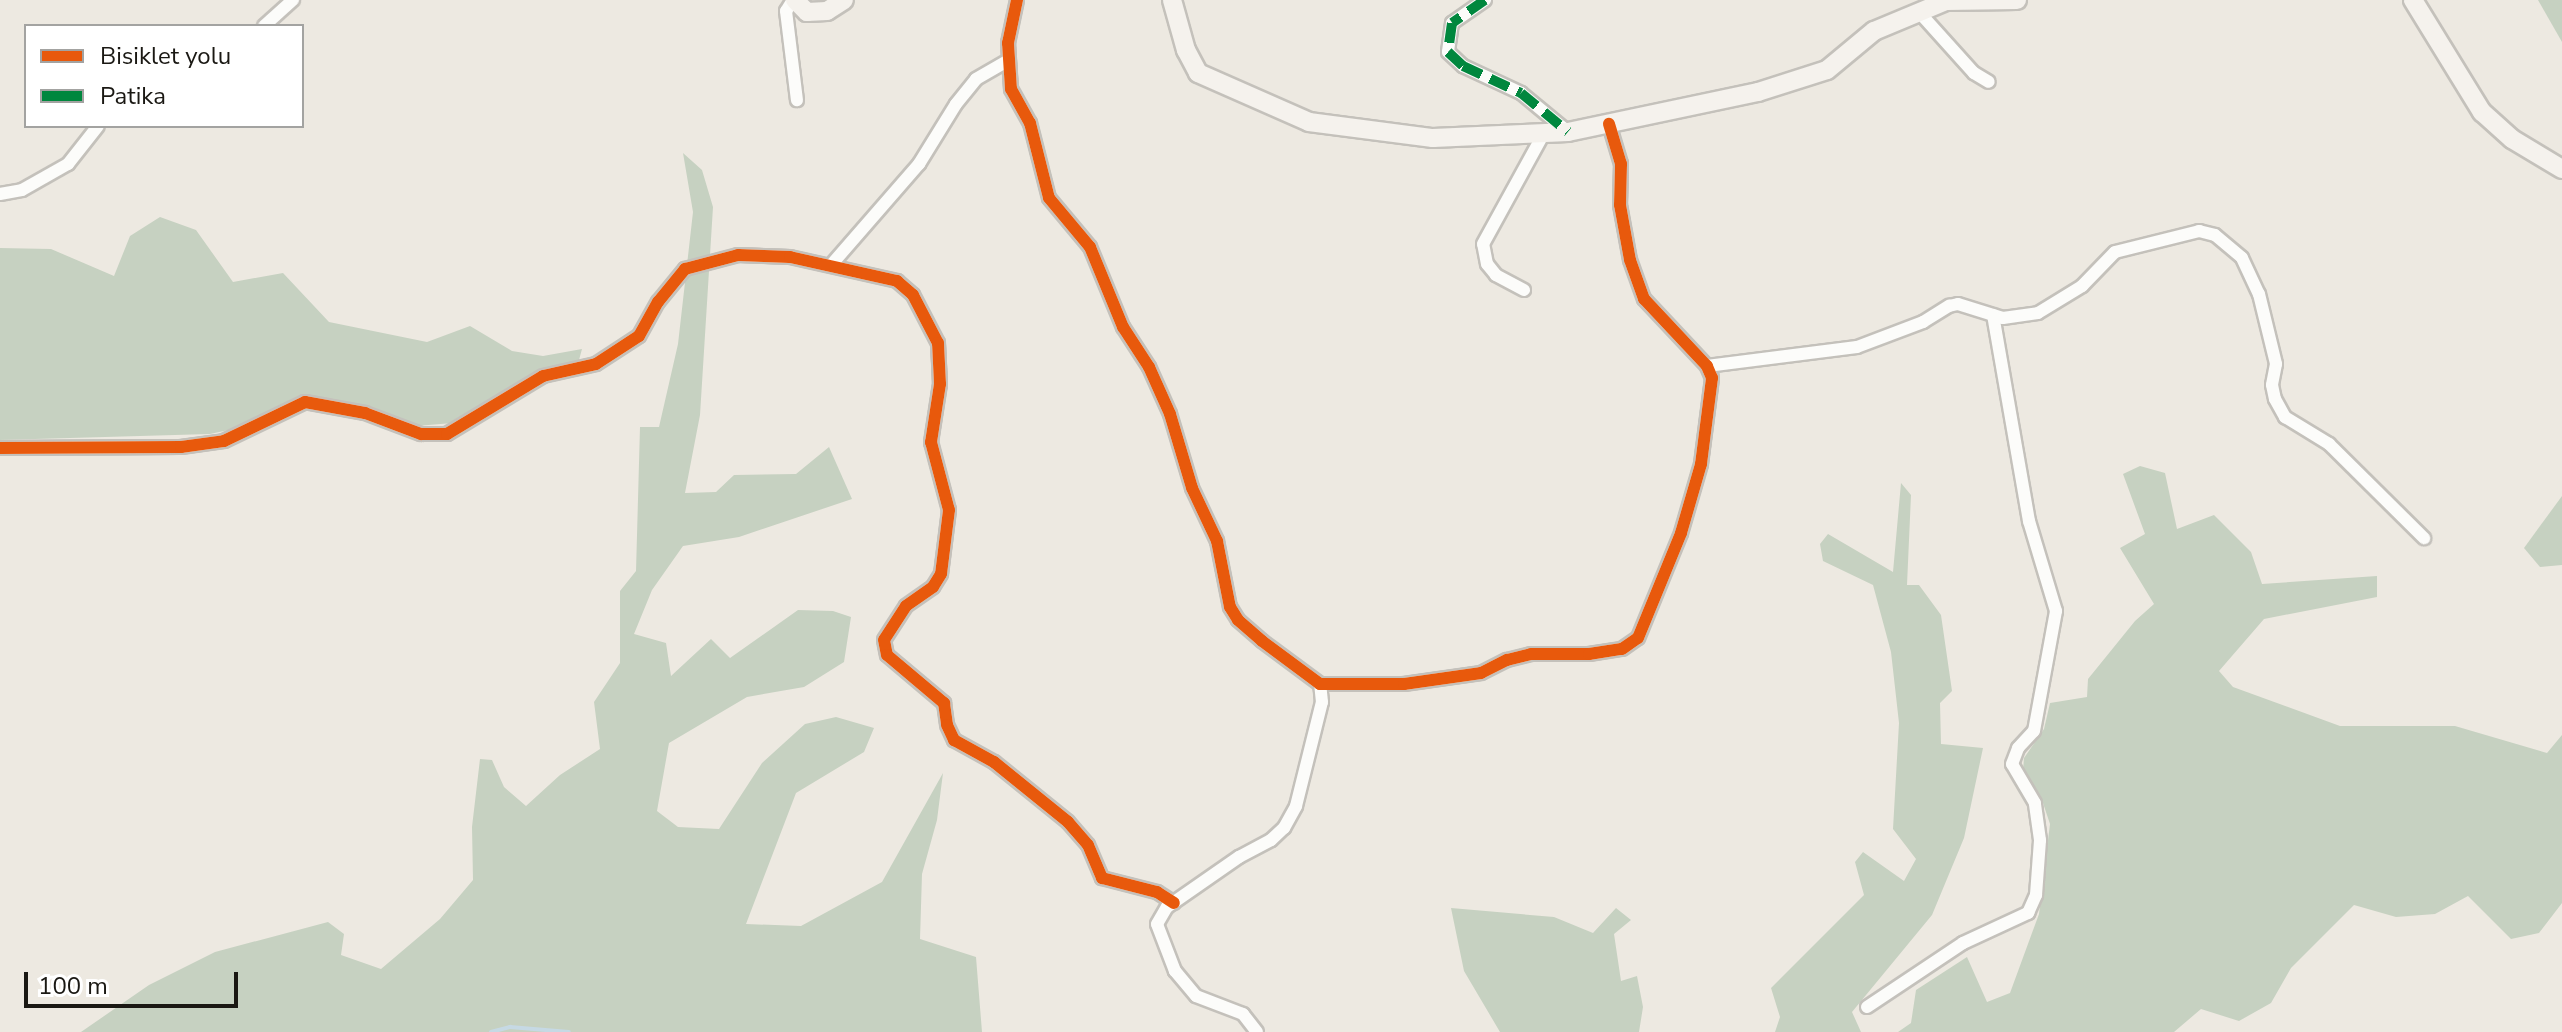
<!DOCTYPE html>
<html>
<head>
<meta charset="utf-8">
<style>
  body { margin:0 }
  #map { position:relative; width:2562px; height:1032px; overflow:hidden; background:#ede9e1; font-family:"Nunito Sans",sans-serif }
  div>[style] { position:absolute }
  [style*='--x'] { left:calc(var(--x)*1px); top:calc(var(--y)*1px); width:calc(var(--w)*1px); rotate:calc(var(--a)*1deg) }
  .forest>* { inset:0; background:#c6d1c1 }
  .stream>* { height:4px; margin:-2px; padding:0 2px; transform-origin:2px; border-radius:2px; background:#c6d9e4 }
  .roads { filter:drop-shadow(2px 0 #c4c1bb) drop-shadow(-2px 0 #c4c1bb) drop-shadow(0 2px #c4c1bb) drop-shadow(0 -2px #c4c1bb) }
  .street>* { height:12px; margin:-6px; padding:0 6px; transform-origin:6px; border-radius:6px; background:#fcfcfa }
  .secondary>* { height:18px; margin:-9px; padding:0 9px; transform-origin:9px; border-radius:9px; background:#f5f2ed }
  .quiet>* { height:10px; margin-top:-5px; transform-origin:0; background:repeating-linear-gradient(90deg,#00873e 0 20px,transparent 0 30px) }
  .cycleway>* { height:12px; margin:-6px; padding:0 6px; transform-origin:6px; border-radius:6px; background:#e8590c }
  span { translate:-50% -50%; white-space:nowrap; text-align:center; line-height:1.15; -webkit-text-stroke:6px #fff; paint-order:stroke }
  .legend { position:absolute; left:24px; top:24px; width:280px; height:104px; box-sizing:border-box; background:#fff; border:2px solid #a3a3a1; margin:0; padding:10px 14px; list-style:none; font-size:24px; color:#1a1813 }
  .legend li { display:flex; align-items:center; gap:16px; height:40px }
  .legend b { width:40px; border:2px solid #a3a3a1 }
  .scale { position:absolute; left:24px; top:972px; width:214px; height:36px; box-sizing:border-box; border:4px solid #1a1813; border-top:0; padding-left:10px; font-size:24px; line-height:28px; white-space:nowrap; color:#1a1813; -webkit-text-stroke:6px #fff; paint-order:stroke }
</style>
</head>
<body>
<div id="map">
  <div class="forest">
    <i style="clip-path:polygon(2538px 0,2562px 0,2562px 42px)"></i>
    <i style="clip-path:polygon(683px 153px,702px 170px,713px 207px,700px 415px,685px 493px,716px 492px,734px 475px,796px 474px,829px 447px,852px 499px,739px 537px,683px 546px,652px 590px,634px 634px,666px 643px,671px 676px,711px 639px,730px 658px,798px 610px,833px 611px,851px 617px,844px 662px,804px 687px,747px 697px,669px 743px,657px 811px,678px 827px,719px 829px,762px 763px,805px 724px,836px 717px,874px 728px,864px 752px,796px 793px,746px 924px,801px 926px,882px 882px,943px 773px,937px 820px,922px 874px,920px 939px,976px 957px,982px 1032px,81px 1032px,149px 985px,215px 952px,328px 922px,344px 934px,341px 955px,381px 969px,440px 919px,473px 880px,472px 827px,480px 759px,492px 760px,504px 787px,526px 806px,560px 775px,600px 749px,594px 702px,620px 663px,620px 591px,636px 571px,640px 427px,659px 427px,678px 344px,693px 212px)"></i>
    <i style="clip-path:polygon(160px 217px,196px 230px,233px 282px,283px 273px,329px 322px,427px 342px,470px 326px,512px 351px,543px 356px,582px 349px,579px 360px,540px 370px,453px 423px,416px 426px,352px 403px,302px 395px,233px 429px,210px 434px,0 440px,0 248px,51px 249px,114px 276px,130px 236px)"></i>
    <i style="clip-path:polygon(2140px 466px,2165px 473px,2177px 529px,2214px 515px,2251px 552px,2262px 584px,2377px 576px,2377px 597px,2264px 619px,2219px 671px,2233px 687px,2340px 726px,2455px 726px,2547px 753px,2562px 735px,2562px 903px,2539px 933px,2511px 939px,2468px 896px,2435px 914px,2396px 917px,2354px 905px,2291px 968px,2271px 1003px,2239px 1021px,2201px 1009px,2174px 1032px,1898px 1032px,1911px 1023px,1916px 990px,1967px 957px,1987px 1002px,2010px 993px,2039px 914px,2050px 824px,2041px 797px,2023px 771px,2024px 758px,2044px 729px,2050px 703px,2087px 697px,2088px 679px,2135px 621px,2154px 604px,2120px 548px,2145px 534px,2123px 474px)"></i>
    <i style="clip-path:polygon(1901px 483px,1911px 495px,1907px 585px,1919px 585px,1941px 615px,1952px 691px,1940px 703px,1941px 744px,1983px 748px,1964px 838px,1932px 915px,1852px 1012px,1861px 1032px,1775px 1032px,1780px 1017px,1771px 988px,1864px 895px,1855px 862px,1863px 852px,1904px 881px,1916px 859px,1893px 829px,1899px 723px,1891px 652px,1873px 585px,1823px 561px,1820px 544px,1828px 534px,1893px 572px)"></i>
    <i style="clip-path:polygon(2562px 496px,2562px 565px,2540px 567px,2524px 548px)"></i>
    <i style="clip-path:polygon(1451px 908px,1554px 917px,1593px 933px,1616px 908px,1631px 920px,1614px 934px,1621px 981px,1637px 976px,1643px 1007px,1639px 1032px,1500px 1032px,1464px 971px)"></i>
  </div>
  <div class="stream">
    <i style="--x:491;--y:1032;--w:20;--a:-15"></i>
    <i style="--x:510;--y:1027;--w:59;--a:4.8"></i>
  </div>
  <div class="roads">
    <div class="street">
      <i style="--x:793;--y:0;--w:13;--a:122"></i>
      <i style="--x:786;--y:11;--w:90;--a:83"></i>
      <i style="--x:1017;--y:0;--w:44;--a:101.8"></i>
      <i style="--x:1008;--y:43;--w:46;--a:86.3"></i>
      <i style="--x:1011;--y:89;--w:39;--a:61"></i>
      <i style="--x:1030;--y:123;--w:77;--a:75.8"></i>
      <i style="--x:1049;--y:198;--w:64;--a:50.1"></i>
      <i style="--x:1090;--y:247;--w:87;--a:67.6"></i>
      <i style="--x:1123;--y:327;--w:48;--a:57"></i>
      <i style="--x:1149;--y:367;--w:51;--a:65.9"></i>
      <i style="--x:1170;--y:414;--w:77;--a:73.4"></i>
      <i style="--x:1192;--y:488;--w:59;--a:64.7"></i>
      <i style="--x:1217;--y:541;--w:67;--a:78.9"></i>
      <i style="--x:1230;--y:607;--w:15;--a:58"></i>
      <i style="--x:1238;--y:620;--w:32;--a:41"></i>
      <i style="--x:1262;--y:641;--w:72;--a:36.6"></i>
      <i style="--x:1320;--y:684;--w:84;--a:0"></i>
      <i style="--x:1404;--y:684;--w:78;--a:-8.1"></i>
      <i style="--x:1481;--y:673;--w:29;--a:-27"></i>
      <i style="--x:1507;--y:660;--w:25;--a:-14"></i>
      <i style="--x:1531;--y:654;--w:58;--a:0"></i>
      <i style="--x:1589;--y:654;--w:33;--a:-9"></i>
      <i style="--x:1622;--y:649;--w:19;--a:-35"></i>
      <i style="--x:1638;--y:638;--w:113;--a:-67.7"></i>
      <i style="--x:1681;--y:533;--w:72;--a:-73.8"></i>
      <i style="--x:1701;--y:464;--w:87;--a:-82.7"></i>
      <i style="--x:1712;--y:378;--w:13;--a:-113"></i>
      <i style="--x:1707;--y:366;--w:92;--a:-133.2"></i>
      <i style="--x:1644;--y:299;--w:41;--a:-109.7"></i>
      <i style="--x:1630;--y:260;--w:56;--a:-100.3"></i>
      <i style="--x:1620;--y:205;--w:41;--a:-88.6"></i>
      <i style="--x:1621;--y:164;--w:42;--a:-106.7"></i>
      <i style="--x:1485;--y:0;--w:40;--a:145.1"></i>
      <i style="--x:1452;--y:23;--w:29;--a:98"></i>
      <i style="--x:1448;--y:52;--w:21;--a:43"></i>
      <i style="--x:1463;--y:66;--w:64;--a:25"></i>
      <i style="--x:1521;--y:93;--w:61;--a:39.7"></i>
      <i style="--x:1919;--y:12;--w:82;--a:48"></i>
      <i style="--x:1974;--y:73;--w:17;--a:31"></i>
      <i style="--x:264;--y:26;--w:39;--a:-42"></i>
      <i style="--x:0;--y:194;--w:22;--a:-10"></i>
      <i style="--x:22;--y:190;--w:53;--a:-29.5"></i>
      <i style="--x:68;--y:164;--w:48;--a:-51.7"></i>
      <i style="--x:832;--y:264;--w:133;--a:-49"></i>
      <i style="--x:919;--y:164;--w:70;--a:-58.3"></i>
      <i style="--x:956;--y:104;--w:32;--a:-51"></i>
      <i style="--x:976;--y:79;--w:38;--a:-30"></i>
      <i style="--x:1524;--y:290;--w:32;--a:-152"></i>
      <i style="--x:1496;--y:275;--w:14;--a:-129"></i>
      <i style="--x:1487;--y:264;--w:20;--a:-101"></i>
      <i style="--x:1483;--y:244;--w:127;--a:-61.2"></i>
      <i style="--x:1707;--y:366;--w:151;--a:-7.2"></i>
      <i style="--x:1857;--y:347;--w:71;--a:-20.7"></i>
      <i style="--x:1923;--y:322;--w:31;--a:-32"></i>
      <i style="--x:1949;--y:306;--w:9;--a:-13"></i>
      <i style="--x:1958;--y:304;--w:47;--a:17.3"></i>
      <i style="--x:2003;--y:318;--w:35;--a:-8"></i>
      <i style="--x:2038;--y:313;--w:52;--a:-31.5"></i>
      <i style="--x:2082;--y:286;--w:47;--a:-45.9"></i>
      <i style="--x:2115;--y:252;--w:87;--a:-14"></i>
      <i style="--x:2199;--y:231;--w:16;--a:14"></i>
      <i style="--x:2215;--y:235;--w:35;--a:40"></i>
      <i style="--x:2242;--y:258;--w:40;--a:65"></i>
      <i style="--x:2259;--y:294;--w:72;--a:76.3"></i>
      <i style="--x:2276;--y:364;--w:21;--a:101"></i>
      <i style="--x:2272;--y:385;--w:14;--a:78"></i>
      <i style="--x:2275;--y:399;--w:21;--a:61"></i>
      <i style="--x:2285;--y:417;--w:52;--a:31.5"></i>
      <i style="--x:2329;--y:444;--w:134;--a:44.7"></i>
      <i style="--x:0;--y:448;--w:181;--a:-0.3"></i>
      <i style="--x:181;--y:447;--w:43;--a:-7.9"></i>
      <i style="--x:224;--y:441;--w:90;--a:-25.7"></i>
      <i style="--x:305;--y:402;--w:61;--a:10.4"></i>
      <i style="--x:365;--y:413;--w:60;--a:20.6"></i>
      <i style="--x:421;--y:434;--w:26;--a:0"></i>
      <i style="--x:447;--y:434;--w:112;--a:-31.1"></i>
      <i style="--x:543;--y:376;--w:54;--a:-12.8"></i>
      <i style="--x:596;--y:364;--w:51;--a:-33.1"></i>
      <i style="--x:639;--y:336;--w:39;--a:-61"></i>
      <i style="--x:658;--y:302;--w:43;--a:-50.7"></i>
      <i style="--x:685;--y:269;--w:55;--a:-14.8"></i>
      <i style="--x:738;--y:255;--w:52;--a:2.2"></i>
      <i style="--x:790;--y:257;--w:110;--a:12.6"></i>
      <i style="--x:897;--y:281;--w:21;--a:41"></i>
      <i style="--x:913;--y:295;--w:54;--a:62.5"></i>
      <i style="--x:938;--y:343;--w:41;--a:87.2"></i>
      <i style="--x:940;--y:384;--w:59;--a:98.8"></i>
      <i style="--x:931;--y:442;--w:70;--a:75.2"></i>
      <i style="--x:949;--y:510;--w:64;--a:97.1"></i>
      <i style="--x:941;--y:574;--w:15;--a:122"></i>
      <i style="--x:933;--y:587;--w:33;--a:145"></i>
      <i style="--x:906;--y:606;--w:40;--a:122.9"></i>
      <i style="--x:884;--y:640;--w:15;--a:79"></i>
      <i style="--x:887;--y:655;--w:75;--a:40.1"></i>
      <i style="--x:944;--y:703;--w:22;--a:82"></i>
      <i style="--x:947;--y:725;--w:17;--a:65"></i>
      <i style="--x:954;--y:740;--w:46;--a:28.8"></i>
      <i style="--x:994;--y:762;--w:95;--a:39"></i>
      <i style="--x:1068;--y:822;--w:30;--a:49"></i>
      <i style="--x:1088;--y:845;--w:36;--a:67"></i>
      <i style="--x:1102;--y:878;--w:57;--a:14.3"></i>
      <i style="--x:1157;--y:892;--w:20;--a:33"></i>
      <i style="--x:1867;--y:1007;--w:115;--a:-33.7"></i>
      <i style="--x:1963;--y:943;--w:72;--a:-24.8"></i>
      <i style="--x:2028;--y:913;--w:20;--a:-66"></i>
      <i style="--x:2036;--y:895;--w:55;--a:-85.8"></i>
      <i style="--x:2040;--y:840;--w:37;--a:-98"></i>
      <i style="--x:2035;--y:803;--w:45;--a:-120.5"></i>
      <i style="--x:2012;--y:764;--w:17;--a:-69"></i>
      <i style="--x:2018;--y:748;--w:23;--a:-47"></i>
      <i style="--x:2034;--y:731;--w:122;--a:-79.6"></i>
      <i style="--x:2056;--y:611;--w:94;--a:-106.7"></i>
      <i style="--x:2029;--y:521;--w:209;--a:-99.9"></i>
      <i style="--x:1257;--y:1032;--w:23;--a:-128"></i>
      <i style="--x:1243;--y:1014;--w:50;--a:-159"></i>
      <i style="--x:1196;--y:996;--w:33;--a:-130"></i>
      <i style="--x:1175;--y:971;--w:50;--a:-111"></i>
      <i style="--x:1157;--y:924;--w:20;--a:-60"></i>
      <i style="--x:1167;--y:907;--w:88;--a:-34.8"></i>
      <i style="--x:1239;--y:857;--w:36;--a:-28"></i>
      <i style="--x:1271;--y:840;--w:18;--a:-43"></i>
      <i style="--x:1284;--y:828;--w:25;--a:-61"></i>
      <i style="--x:1296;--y:806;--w:107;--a:-76"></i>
      <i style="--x:1322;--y:702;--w:18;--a:-96"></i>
    </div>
    <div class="secondary">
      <i style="--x:795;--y:0;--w:17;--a:45"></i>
      <i style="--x:807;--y:12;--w:20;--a:-3"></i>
      <i style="--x:827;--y:11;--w:20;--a:-33"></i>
      <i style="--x:1172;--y:0;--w:52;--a:74.4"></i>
      <i style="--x:1186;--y:50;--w:26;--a:62"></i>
      <i style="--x:1198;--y:73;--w:121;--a:23.8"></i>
      <i style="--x:1309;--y:122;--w:125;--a:7.4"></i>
      <i style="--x:1433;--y:138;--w:135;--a:-2.5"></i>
      <i style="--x:1568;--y:132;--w:194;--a:-11.9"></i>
      <i style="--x:1758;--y:92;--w:72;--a:-17.7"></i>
      <i style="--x:1827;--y:70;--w:61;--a:-39.7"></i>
      <i style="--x:1874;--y:31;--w:78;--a:-22.6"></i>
      <i style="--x:1946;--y:1;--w:71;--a:-0.8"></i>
      <i style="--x:2413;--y:0;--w:132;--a:58.4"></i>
      <i style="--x:2482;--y:112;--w:40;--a:42"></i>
      <i style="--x:2512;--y:139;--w:58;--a:31"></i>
    </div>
  </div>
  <div class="quiet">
    <i style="--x:1485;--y:0;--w:40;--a:145.1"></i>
    <i style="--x:1452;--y:23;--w:29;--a:98"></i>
    <i style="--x:1448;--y:52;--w:21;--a:43"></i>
    <i style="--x:1463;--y:66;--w:64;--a:25"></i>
    <i style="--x:1521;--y:93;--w:61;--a:39.7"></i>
  </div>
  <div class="cycleway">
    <i style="--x:1017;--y:0;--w:44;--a:101.8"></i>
    <i style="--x:1008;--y:43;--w:46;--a:86.3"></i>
    <i style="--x:1011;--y:89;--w:39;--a:61"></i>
    <i style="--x:1030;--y:123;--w:77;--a:75.8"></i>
    <i style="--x:1049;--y:198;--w:64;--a:50.1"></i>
    <i style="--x:1090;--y:247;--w:87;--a:67.6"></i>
    <i style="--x:1123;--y:327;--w:48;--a:57"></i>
    <i style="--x:1149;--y:367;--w:51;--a:65.9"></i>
    <i style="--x:1170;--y:414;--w:77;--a:73.4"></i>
    <i style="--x:1192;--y:488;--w:59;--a:64.7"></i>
    <i style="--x:1217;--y:541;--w:67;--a:78.9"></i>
    <i style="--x:1230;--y:607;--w:15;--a:58"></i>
    <i style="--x:1238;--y:620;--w:32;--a:41"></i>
    <i style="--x:1262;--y:641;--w:72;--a:36.6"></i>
    <i style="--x:1320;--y:684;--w:84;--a:0"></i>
    <i style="--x:1404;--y:684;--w:78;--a:-8.1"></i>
    <i style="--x:1481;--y:673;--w:29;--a:-27"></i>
    <i style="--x:1507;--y:660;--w:25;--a:-14"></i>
    <i style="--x:1531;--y:654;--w:58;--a:0"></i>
    <i style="--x:1589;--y:654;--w:33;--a:-9"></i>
    <i style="--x:1622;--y:649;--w:19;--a:-35"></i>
    <i style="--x:1638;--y:638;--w:113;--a:-67.7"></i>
    <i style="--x:1681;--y:533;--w:72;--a:-73.8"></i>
    <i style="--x:1701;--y:464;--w:87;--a:-82.7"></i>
    <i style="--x:1712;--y:378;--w:13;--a:-113"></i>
    <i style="--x:1707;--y:366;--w:92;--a:-133.2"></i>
    <i style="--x:1644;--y:299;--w:41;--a:-109.7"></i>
    <i style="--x:1630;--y:260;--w:56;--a:-100.3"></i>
    <i style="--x:1620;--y:205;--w:41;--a:-88.6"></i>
    <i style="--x:1621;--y:164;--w:42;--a:-106.7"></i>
    <i style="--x:0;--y:448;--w:181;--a:-0.3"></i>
    <i style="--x:181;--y:447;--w:43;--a:-7.9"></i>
    <i style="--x:224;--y:441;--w:90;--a:-25.7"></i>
    <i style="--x:305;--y:402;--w:61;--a:10.4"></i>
    <i style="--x:365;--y:413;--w:60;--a:20.6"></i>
    <i style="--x:421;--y:434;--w:26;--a:0"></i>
    <i style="--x:447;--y:434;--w:112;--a:-31.1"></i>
    <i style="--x:543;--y:376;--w:54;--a:-12.8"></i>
    <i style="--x:596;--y:364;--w:51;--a:-33.1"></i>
    <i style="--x:639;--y:336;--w:39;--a:-61"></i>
    <i style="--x:658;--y:302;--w:43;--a:-50.7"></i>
    <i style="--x:685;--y:269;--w:55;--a:-14.8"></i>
    <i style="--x:738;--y:255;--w:52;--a:2.2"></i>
    <i style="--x:790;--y:257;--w:110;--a:12.6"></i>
    <i style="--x:897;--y:281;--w:21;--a:41"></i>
    <i style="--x:913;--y:295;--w:54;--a:62.5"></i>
    <i style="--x:938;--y:343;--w:41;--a:87.2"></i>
    <i style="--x:940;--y:384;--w:59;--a:98.8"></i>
    <i style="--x:931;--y:442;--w:70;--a:75.2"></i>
    <i style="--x:949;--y:510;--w:64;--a:97.1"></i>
    <i style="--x:941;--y:574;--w:15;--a:122"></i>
    <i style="--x:933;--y:587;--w:33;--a:145"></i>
    <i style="--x:906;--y:606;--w:40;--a:122.9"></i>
    <i style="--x:884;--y:640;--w:15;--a:79"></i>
    <i style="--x:887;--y:655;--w:75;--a:40.1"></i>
    <i style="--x:944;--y:703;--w:22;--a:82"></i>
    <i style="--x:947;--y:725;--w:17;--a:65"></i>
    <i style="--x:954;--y:740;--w:46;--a:28.8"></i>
    <i style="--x:994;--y:762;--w:95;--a:39"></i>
    <i style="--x:1068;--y:822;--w:30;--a:49"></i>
    <i style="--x:1088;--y:845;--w:36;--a:67"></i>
    <i style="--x:1102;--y:878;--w:57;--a:14.3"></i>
    <i style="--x:1157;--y:892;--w:20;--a:33"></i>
  </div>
  <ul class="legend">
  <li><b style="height:10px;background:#e8590c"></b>Bisiklet yolu</li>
  <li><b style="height:10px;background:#00873e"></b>Patika</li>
  </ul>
  <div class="scale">100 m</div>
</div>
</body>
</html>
